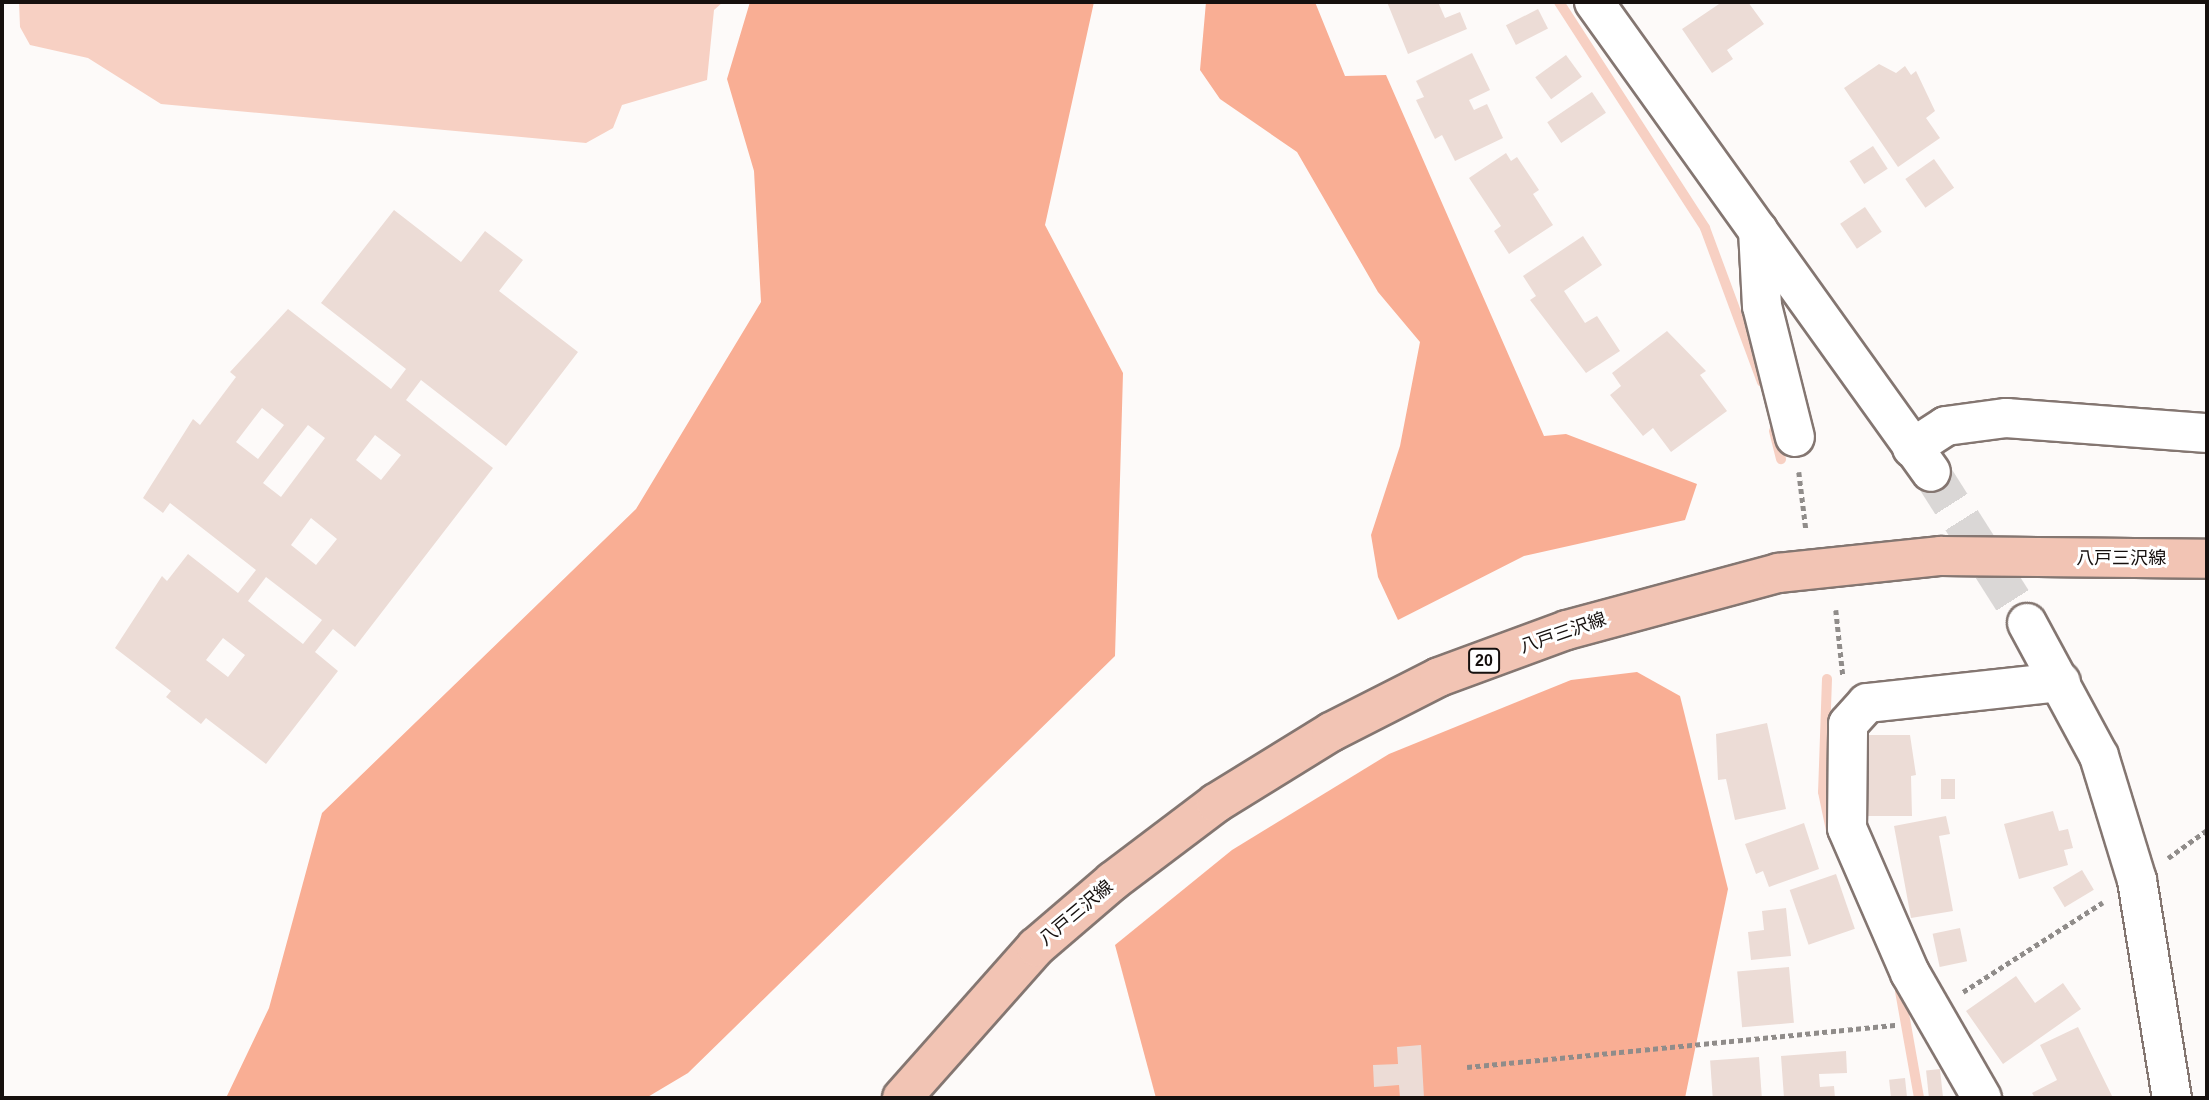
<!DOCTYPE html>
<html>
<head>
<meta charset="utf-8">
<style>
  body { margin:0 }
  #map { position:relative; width:2209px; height:1100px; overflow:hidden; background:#fdfaf9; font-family:Helvetica,"Noto Sans JP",sans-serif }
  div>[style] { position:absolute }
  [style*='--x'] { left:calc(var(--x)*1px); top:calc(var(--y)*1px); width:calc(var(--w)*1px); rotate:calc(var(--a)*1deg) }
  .forest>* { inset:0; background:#f9ae94 }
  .water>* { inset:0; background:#f7d0c3 }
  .stream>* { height:10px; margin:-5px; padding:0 5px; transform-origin:5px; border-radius:5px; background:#f7d0c3 }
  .building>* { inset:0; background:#ecdcd6; transform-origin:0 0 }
  .minor-tunnel>* { height:38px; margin-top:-19px; transform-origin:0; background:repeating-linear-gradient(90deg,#dad7d6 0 38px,transparent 0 57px) }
  .path>* { height:4.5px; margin-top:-2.25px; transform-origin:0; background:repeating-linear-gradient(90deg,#908c8a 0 5px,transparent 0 8.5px) }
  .roads { filter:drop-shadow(2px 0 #847671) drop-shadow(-2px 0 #847671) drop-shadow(0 2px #847671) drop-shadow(0 -2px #847671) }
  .minor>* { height:38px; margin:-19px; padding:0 19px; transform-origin:19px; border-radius:19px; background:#fff }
  .major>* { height:38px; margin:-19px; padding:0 19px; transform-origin:19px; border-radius:19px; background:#f2c4b4 }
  span { translate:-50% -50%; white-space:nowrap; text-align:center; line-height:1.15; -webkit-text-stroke:6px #fff; paint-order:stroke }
  .shield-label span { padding:2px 5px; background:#fff; border:2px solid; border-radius:5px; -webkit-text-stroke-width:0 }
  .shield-label { font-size:16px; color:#16100e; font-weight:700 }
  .street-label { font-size:18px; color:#16100e }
  .frame { position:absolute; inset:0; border:4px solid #16100e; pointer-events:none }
</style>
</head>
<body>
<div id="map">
  <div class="forest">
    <i style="clip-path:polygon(750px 2px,1094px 2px,1045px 225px,1123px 373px,1115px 656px,688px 1073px,646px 1098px,226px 1098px,269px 1008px,322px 813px,636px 509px,761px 302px,754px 171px,727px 79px)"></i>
    <i style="clip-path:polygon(1206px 2px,1315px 2px,1345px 76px,1386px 75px,1544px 436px,1566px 434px,1697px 484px,1685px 520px,1524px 556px,1398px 620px,1378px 577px,1371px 535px,1400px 446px,1420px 342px,1378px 292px,1297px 152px,1220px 99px,1200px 70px)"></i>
    <i style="clip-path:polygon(1637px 672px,1680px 696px,1728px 889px,1685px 1098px,1156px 1098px,1115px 945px,1232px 850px,1389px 754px,1571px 680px)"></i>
  </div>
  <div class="water">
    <i style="clip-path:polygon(19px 2px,723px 2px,714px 10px,707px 80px,622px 105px,613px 128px,586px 143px,161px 104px,88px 58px,30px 45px,20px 27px)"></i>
  </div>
  <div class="stream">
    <i style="--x:1559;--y:2;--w:269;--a:57.1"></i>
    <i style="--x:1705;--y:228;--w:164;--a:69.7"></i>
    <i style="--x:1774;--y:431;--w:29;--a:76"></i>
    <i style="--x:1827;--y:679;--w:113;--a:92"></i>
    <i style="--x:1823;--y:792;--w:44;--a:78.2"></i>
    <i style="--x:1900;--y:991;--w:109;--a:79.9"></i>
  </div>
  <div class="building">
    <i style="clip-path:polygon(1387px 2px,1438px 2px,1445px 18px,1460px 12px,1467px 29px,1408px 54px)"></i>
    <i style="clip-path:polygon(1722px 2px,1748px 2px,1764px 24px,1727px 50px,1733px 59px,1712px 73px,1682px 29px)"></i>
    <i style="left:1538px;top:9px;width:22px;height:36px;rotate:63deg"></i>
    <i style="clip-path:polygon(1472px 53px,1490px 90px,1469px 100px,1474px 110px,1487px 104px,1503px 138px,1455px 161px,1442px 135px,1435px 139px,1416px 100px,1424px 97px,1416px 81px)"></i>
    <i style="left:1566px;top:55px;width:27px;height:38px;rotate:54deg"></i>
    <i style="clip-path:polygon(1879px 64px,1896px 73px,1905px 66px,1911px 75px,1916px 71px,1935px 111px,1926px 118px,1940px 138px,1898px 167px,1844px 88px)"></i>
    <i style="left:1592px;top:92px;width:25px;height:54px;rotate:56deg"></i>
    <i style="left:1873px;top:146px;width:27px;height:28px;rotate:57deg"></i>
    <i style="clip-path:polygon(1506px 153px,1511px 161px,1517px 157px,1539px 190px,1533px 194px,1553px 225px,1509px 254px,1494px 231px,1501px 226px,1469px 178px)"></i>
    <i style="left:1934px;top:159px;width:35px;height:35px;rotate:55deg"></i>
    <i style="left:1865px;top:207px;width:30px;height:30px;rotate:56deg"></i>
    <i style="clip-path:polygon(evenodd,394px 210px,461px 262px,485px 231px,523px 260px,499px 291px,578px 352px,506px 446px,421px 380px,406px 400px,493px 468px,355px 647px,333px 629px,315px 652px,338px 671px,266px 764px,206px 718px,201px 724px,166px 697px,171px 691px,115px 648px,162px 576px,167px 581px,188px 554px,238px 593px,256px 570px,170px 503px,163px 513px,143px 498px,193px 419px,200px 425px,236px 377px,230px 372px,288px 309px,391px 389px,406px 369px,321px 303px,394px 210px,262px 408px,284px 425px,258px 459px,236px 442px,262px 408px,394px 210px,308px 425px,325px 438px,281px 497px,263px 483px,308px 425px,394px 210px,375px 435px,401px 455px,381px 480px,356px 460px,375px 435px,394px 210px,311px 518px,337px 539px,316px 565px,291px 545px,311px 518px,394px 210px,266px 577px,322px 620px,303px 644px,248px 601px,266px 577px,394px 210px,223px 638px,245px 655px,228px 677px,206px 660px,223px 638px)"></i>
    <i style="clip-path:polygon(1583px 236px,1602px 265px,1564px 291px,1585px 323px,1597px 316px,1620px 351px,1586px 373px,1530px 300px,1536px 296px,1523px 276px)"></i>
    <i style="clip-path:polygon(1667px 331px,1706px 371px,1700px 375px,1727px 411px,1671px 452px,1653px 428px,1643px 436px,1610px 395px,1621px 386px,1612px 373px)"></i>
    <i style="clip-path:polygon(1767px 723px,1786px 809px,1735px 820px,1726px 779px,1718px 780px,1716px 734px)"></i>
    <i style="clip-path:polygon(1866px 735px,1910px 735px,1916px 775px,1911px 776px,1912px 816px,1867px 816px)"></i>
    <i style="left:1941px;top:779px;width:14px;height:20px"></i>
    <i style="clip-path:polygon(2053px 811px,2059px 831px,2068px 829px,2073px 848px,2064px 850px,2068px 865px,2019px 879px,2004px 824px)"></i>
    <i style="clip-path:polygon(1946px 816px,1950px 834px,1939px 836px,1953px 911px,1911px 918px,1894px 826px)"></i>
    <i style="clip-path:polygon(1804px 823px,1819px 869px,1769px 887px,1763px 871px,1756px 874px,1745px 844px)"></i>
    <i style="left:2082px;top:870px;width:23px;height:34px;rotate:59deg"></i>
    <i style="left:1836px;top:874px;width:58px;height:49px;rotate:71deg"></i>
    <i style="clip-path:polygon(1786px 908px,1791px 956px,1751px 960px,1748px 932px,1764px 930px,1762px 911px)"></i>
    <i style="left:1960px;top:928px;width:34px;height:28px;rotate:78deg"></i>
    <i style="left:1789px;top:967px;width:56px;height:52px;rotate:85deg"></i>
    <i style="clip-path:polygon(2016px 976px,2035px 1003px,2063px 983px,2081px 1009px,2003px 1064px,1966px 1011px)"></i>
    <i style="clip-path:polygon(2078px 1027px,2113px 1098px,2035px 1098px,2032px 1093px,2057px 1080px,2040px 1045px)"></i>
    <i style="clip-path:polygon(1421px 1045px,1424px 1098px,1400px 1098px,1399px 1085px,1374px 1087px,1373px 1065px,1398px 1064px,1397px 1047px)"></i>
    <i style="clip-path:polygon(1846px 1051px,1847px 1073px,1819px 1074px,1820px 1087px,1834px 1086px,1835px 1098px,1784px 1098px,1781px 1056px)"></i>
    <i style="left:1759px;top:1057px;width:41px;height:49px;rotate:86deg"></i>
    <i style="left:1940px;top:1069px;width:29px;height:14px;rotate:84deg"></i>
    <i style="left:1905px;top:1078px;width:20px;height:16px;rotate:84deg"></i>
  </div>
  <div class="minor-tunnel">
    <i style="--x:1931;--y:472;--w:179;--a:57.6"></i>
  </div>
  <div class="path">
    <i style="--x:1799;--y:472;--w:57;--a:83"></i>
    <i style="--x:1836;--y:610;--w:66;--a:83.9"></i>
    <i style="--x:2168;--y:858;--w:48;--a:-35.7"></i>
    <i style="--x:1963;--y:992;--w:166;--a:-32.7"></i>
    <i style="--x:1467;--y:1067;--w:432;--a:-5.6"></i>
  </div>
  <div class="roads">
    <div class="minor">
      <i style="--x:1594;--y:2;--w:578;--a:54.36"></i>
      <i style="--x:1758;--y:230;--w:76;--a:87"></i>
      <i style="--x:1762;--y:306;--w:135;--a:75.9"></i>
      <i style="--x:1912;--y:448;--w:40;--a:-32.9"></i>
      <i style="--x:1946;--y:426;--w:61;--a:-7.6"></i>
      <i style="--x:2006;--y:418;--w:202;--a:4.3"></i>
      <i style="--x:2027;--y:623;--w:151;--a:61.6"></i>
      <i style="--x:2099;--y:756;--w:130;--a:73"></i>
      <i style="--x:2137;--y:880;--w:221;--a:80.9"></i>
      <i style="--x:1982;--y:1098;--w:144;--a:-119.9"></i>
      <i style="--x:1910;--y:973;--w:158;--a:-113.5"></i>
      <i style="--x:1847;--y:828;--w:104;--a:-89.4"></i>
      <i style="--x:1848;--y:724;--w:28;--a:-48"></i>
      <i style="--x:1867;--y:703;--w:195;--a:-6.2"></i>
    </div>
    <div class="major">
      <i style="--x:902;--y:1098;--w:202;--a:-48.4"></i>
      <i style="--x:1036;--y:947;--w:101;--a:-40.6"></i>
      <i style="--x:1113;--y:881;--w:129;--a:-37.1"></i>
      <i style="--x:1216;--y:803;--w:135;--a:-31.7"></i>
      <i style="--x:1331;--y:732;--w:121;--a:-27"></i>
      <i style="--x:1439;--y:677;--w:136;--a:-20.2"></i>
      <i style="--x:1567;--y:630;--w:219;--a:-15.1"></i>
      <i style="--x:1778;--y:573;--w:164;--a:-6"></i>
      <i style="--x:1941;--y:556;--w:266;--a:0.6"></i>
    </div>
  </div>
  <div class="shield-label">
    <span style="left:1484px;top:661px">20</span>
  </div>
  <div class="street-label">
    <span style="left:2121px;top:558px">八戸三沢線</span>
    <span style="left:1563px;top:633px;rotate:-19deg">八戸三沢線</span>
    <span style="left:1076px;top:913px;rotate:-40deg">八戸三沢線</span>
  </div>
  <div class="frame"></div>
</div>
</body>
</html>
